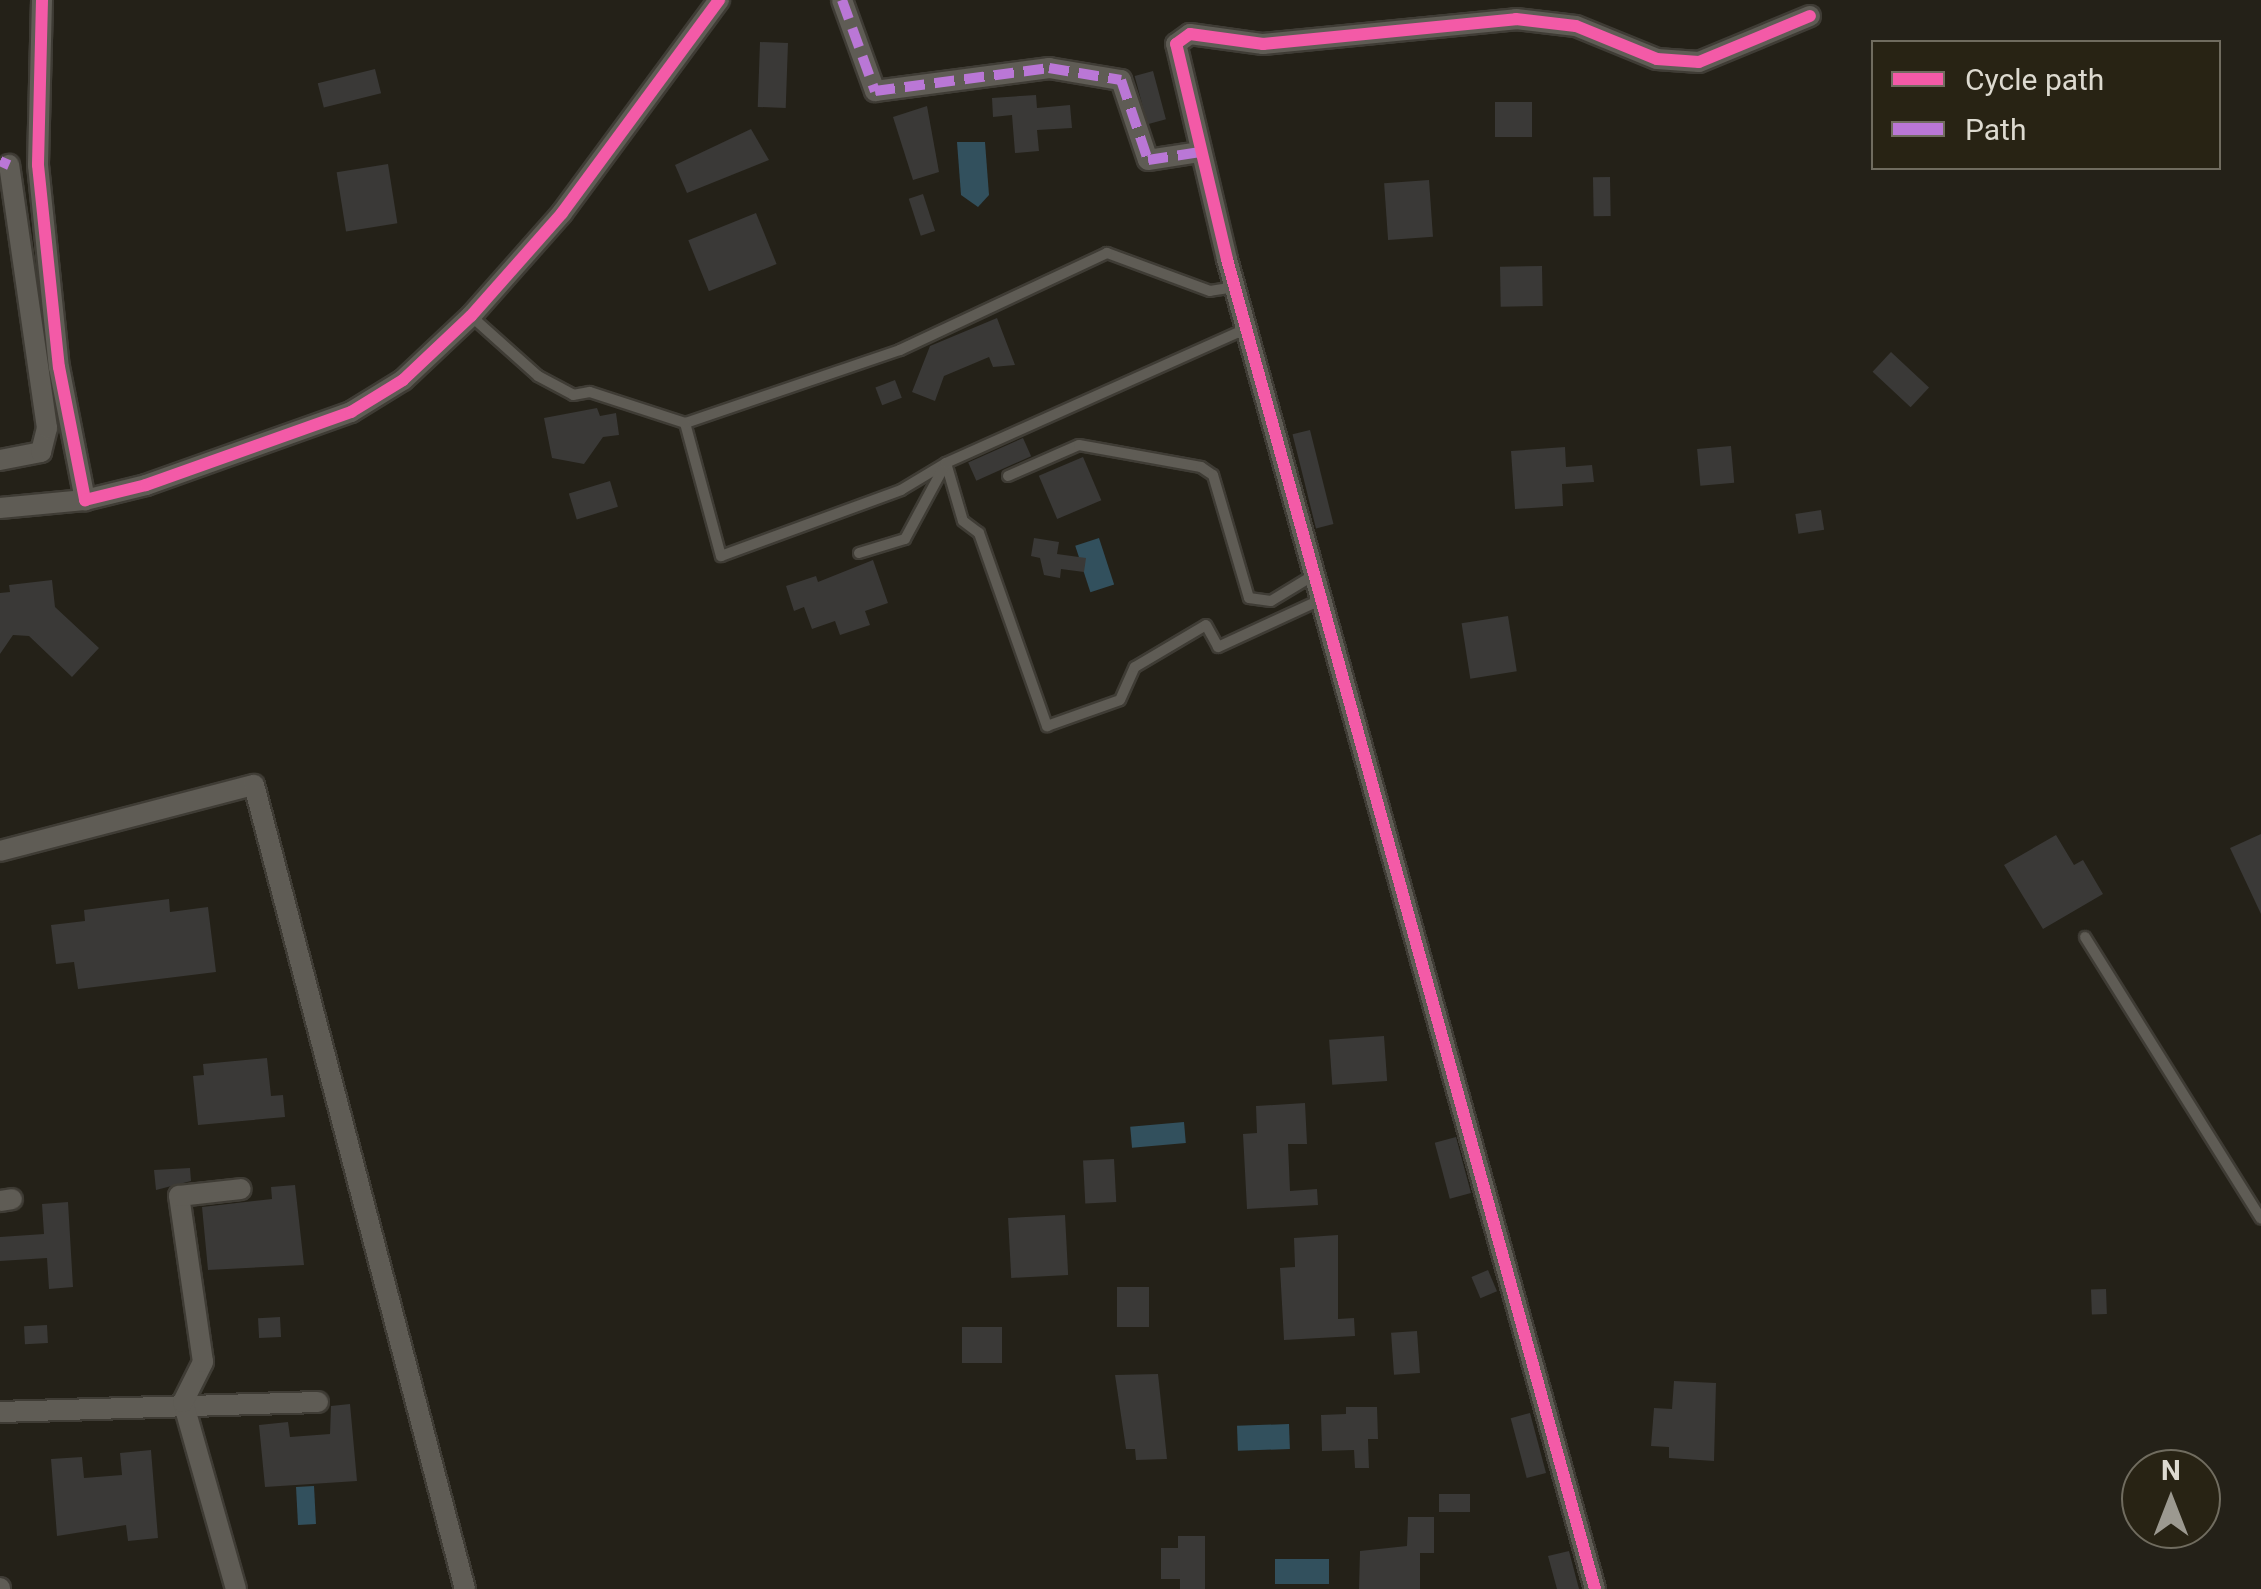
<!DOCTYPE html>
<html>
<head>
<meta charset="utf-8">
<style>
  body { margin:0 }
  #map { position:relative; width:2261px; height:1589px; overflow:hidden; background:#242118; font-family:Roboto,sans-serif }
  div>[style] { position:absolute }
  [style*='--x'] { left:calc(var(--x)*1px); top:calc(var(--y)*1px); width:calc(var(--w)*1px); rotate:calc(var(--a)*1deg) }
  .water>* { inset:0; background:#32505d; transform-origin:0 0 }
  .building>* { inset:0; background:#3a3937; transform-origin:0 0 }
  .roads { filter:drop-shadow(2px 0 #3f3c35) drop-shadow(-2px 0 #3f3c35) drop-shadow(0 2px #3f3c35) drop-shadow(0 -2px #3f3c35) }
  .lane>* { height:10px; margin:-5px; padding:0 5px; transform-origin:5px; border-radius:5px; background:#5f5c55 }
  .street>* { height:20px; margin:-10px; padding:0 10px; transform-origin:10px; border-radius:10px; background:#5f5c55 }
  .quiet>* { height:10px; margin-top:-5px; transform-origin:0; background:repeating-linear-gradient(90deg,#ba77d6 0 20px,transparent 0 30px) }
  .cycleway>* { height:12px; margin:-6px; padding:0 6px; transform-origin:6px; border-radius:6px; background:#f35aa7 }
  span { translate:-50% -50%; white-space:nowrap; text-align:center; line-height:1.15; -webkit-text-stroke:9px #282314; paint-order:stroke }
  .legend { position:absolute; left:1871px; top:40px; width:350px; height:130px; box-sizing:border-box; background:#282314; border:2px solid #706c5f; margin:0; padding:12px 18px; list-style:none; font-size:30px; color:#dddad0 }
  .legend li { display:flex; align-items:center; gap:20px; height:50px }
  .legend b { width:50px; border:2px solid #706c5f }
  .north { position:absolute; left:2121px; top:1449px; width:100px; height:100px; box-sizing:border-box; background:#282314; border:2px solid #706c5f; border-radius:50%; rotate:0deg; font-size:28px; font-weight:700; line-height:40px; text-align:center; color:#dddad0 }
  .north::after { content:''; display:block; margin:auto; width:35px; height:45px; background:#9c9990; clip-path:polygon(50% 0,100% 100%,50% 72%,0 100%) }
</style>
</head>
<body>
<div id="map">
  <div class="water">
    <i style="clip-path:polygon(957px 142px,985px 142px,989px 195px,978px 207px,961px 195px)"></i>
    <i style="left:1099px;top:538px;width:49px;height:25px;rotate:72deg"></i>
    <i style="left:1184px;top:1122px;width:21px;height:54px;rotate:85deg"></i>
    <i style="left:1289px;top:1424px;width:25px;height:52px;rotate:88deg"></i>
    <i style="left:314px;top:1486px;width:38px;height:18px;rotate:87deg"></i>
    <i style="left:1329px;top:1559px;width:25px;height:54px;rotate:90deg"></i>
  </div>
  <div class="building">
    <i style="left:760px;top:42px;width:28px;height:65px;rotate:2deg"></i>
    <i style="left:375px;top:69px;width:25px;height:59px;rotate:76deg"></i>
    <i style="left:1153px;top:71px;width:50px;height:19px;rotate:75deg"></i>
    <i style="clip-path:polygon(1036px 95px,1037px 108px,1070px 105px,1072px 128px,1037px 130px,1039px 151px,1015px 153px,1012px 115px,993px 117px,992px 98px)"></i>
    <i style="left:1495px;top:102px;width:37px;height:35px"></i>
    <i style="clip-path:polygon(927px 106px,939px 172px,913px 180px,893px 117px)"></i>
    <i style="clip-path:polygon(751px 129px,769px 160px,687px 193px,675px 165px)"></i>
    <i style="left:388px;top:164px;width:60px;height:52px;rotate:81deg"></i>
    <i style="left:1610px;top:177px;width:39px;height:17px;rotate:89deg"></i>
    <i style="left:1429px;top:180px;width:57px;height:45px;rotate:86deg"></i>
    <i style="left:923px;top:194px;width:39px;height:15px;rotate:72deg"></i>
    <i style="left:756px;top:213px;width:55px;height:73px;rotate:68deg"></i>
    <i style="left:1542px;top:266px;width:40px;height:42px;rotate:89deg"></i>
    <i style="clip-path:polygon(997px 318px,1015px 365px,993px 367px,989px 357px,944px 376px,935px 401px,912px 392px,930px 346px)"></i>
    <i style="left:1891px;top:352px;width:52px;height:27px;rotate:43deg"></i>
    <i style="left:895px;top:380px;width:19px;height:21px;rotate:69deg"></i>
    <i style="clip-path:polygon(597px 408px,600px 416px,616px 413px,619px 435px,603px 437px,584px 464px,552px 458px,544px 418px)"></i>
    <i style="left:1310px;top:430px;width:97px;height:18px;rotate:76deg"></i>
    <i style="left:1023px;top:438px;width:20px;height:60px;rotate:66deg"></i>
    <i style="left:1731px;top:446px;width:37px;height:34px;rotate:85deg"></i>
    <i style="clip-path:polygon(1565px 447px,1566px 467px,1592px 465px,1594px 482px,1562px 484px,1563px 506px,1515px 509px,1511px 451px)"></i>
    <i style="left:1083px;top:457px;width:47px;height:48px;rotate:67deg"></i>
    <i style="left:610px;top:481px;width:27px;height:43px;rotate:73deg"></i>
    <i style="left:1821px;top:510px;width:20px;height:26px;rotate:81deg"></i>
    <i style="clip-path:polygon(1034px 538px,1059px 542px,1057px 554px,1086px 558px,1084px 572px,1061px 569px,1060px 578px,1044px 575px,1040px 558px,1031px 556px)"></i>
    <i style="clip-path:polygon(873px 560px,888px 603px,865px 611px,870px 625px,840px 635px,835px 621px,812px 629px,804px 607px,794px 611px,786px 586px,816px 576px,818px 582px)"></i>
    <i style="clip-path:polygon(52px 580px,55px 607px,99px 648px,72px 677px,29px 636px,13px 635px,0 654px,0 593px,10px 592px,9px 585px)"></i>
    <i style="left:1508px;top:616px;width:56px;height:47px;rotate:81deg"></i>
    <i style="clip-path:polygon(2261px 834px,2261px 914px,2230px 848px)"></i>
    <i style="clip-path:polygon(2056px 835px,2074px 865px,2083px 860px,2103px 894px,2043px 929px,2004px 865px)"></i>
    <i style="clip-path:polygon(169px 899px,170px 912px,208px 907px,216px 972px,78px 989px,74px 962px,56px 964px,51px 925px,85px 921px,84px 910px)"></i>
    <i style="left:1384px;top:1036px;width:45px;height:55px;rotate:86deg"></i>
    <i style="clip-path:polygon(267px 1058px,271px 1096px,283px 1095px,285px 1117px,198px 1125px,193px 1076px,204px 1075px,203px 1064px)"></i>
    <i style="clip-path:polygon(1305px 1103px,1307px 1144px,1288px 1144px,1290px 1191px,1317px 1189px,1318px 1205px,1247px 1209px,1243px 1134px,1257px 1133px,1256px 1106px)"></i>
    <i style="left:1456px;top:1137px;width:58px;height:22px;rotate:75deg"></i>
    <i style="left:1114px;top:1159px;width:43px;height:31px;rotate:87deg"></i>
    <i style="clip-path:polygon(190px 1168px,191px 1181px,156px 1190px,154px 1170px)"></i>
    <i style="clip-path:polygon(295px 1185px,304px 1265px,208px 1270px,202px 1207px,272px 1199px,271px 1187px)"></i>
    <i style="clip-path:polygon(68px 1202px,73px 1287px,49px 1289px,47px 1258px,0 1261px,0 1237px,44px 1234px,42px 1204px)"></i>
    <i style="left:1065px;top:1215px;width:60px;height:57px;rotate:87deg"></i>
    <i style="clip-path:polygon(1338px 1235px,1338px 1319px,1354px 1318px,1355px 1336px,1284px 1340px,1280px 1268px,1295px 1267px,1294px 1238px)"></i>
    <i style="left:1488px;top:1270px;width:23px;height:18px;rotate:67deg"></i>
    <i style="left:1117px;top:1287px;width:32px;height:40px"></i>
    <i style="left:2106px;top:1289px;width:25px;height:15px;rotate:88deg"></i>
    <i style="left:280px;top:1317px;width:20px;height:22px;rotate:87deg"></i>
    <i style="left:47px;top:1325px;width:18px;height:23px;rotate:87deg"></i>
    <i style="left:1002px;top:1327px;width:36px;height:40px;rotate:90deg"></i>
    <i style="left:1417px;top:1331px;width:42px;height:26px;rotate:86deg"></i>
    <i style="clip-path:polygon(1158px 1374px,1167px 1459px,1136px 1460px,1135px 1449px,1126px 1449px,1115px 1375px)"></i>
    <i style="clip-path:polygon(1674px 1381px,1716px 1383px,1714px 1461px,1669px 1458px,1669px 1447px,1651px 1446px,1654px 1408px,1672px 1409px)"></i>
    <i style="clip-path:polygon(350px 1404px,357px 1481px,265px 1487px,259px 1425px,288px 1422px,290px 1437px,330px 1434px,331px 1406px)"></i>
    <i style="clip-path:polygon(1346px 1407px,1377px 1407px,1378px 1439px,1368px 1439px,1369px 1468px,1355px 1468px,1354px 1450px,1322px 1451px,1321px 1415px,1346px 1414px)"></i>
    <i style="left:1530px;top:1413px;width:62px;height:20px;rotate:75deg"></i>
    <i style="clip-path:polygon(151px 1450px,158px 1538px,128px 1541px,126px 1525px,57px 1536px,51px 1459px,82px 1457px,84px 1478px,122px 1475px,120px 1453px)"></i>
    <i style="left:1470px;top:1494px;width:18px;height:31px;rotate:90deg"></i>
    <i style="clip-path:polygon(1408px 1517px,1434px 1517px,1434px 1553px,1420px 1553px,1420px 1589px,1359px 1589px,1360px 1551px,1407px 1546px)"></i>
    <i style="clip-path:polygon(1178px 1536px,1205px 1536px,1205px 1589px,1180px 1589px,1180px 1579px,1161px 1579px,1161px 1548px,1178px 1548px)"></i>
    <i style="clip-path:polygon(1569px 1551px,1579px 1589px,1557px 1589px,1548px 1556px)"></i>
  </div>
  <div class="roads">
    <div class="lane">
      <i style="--x:1235;--y:287;--w:25;--a:171"></i>
      <i style="--x:1210;--y:291;--w:110;--a:-159.7"></i>
      <i style="--x:1107;--y:253;--w:229;--a:154.9"></i>
      <i style="--x:900;--y:350;--w:227;--a:161.2"></i>
      <i style="--x:685;--y:423;--w:138;--a:74.9"></i>
      <i style="--x:721;--y:556;--w:192;--a:-20.1"></i>
      <i style="--x:901;--y:490;--w:52;--a:-31"></i>
      <i style="--x:946;--y:463;--w:60;--a:73.7"></i>
      <i style="--x:963;--y:521;--w:20;--a:37"></i>
      <i style="--x:979;--y:533;--w:205;--a:70.6"></i>
      <i style="--x:1047;--y:726;--w:77;--a:-19.6"></i>
      <i style="--x:1120;--y:700;--w:36;--a:-66"></i>
      <i style="--x:1135;--y:667;--w:82;--a:-30.6"></i>
      <i style="--x:1206;--y:625;--w:25;--a:61"></i>
      <i style="--x:1218;--y:647;--w:112;--a:-24.7"></i>
      <i style="--x:471;--y:316;--w:90;--a:41.8"></i>
      <i style="--x:538;--y:376;--w:40;--a:28"></i>
      <i style="--x:573;--y:395;--w:17;--a:-10"></i>
      <i style="--x:590;--y:392;--w:100;--a:18.1"></i>
      <i style="--x:1008;--y:476;--w:77;--a:-23.6"></i>
      <i style="--x:1079;--y:445;--w:124;--a:10.2"></i>
      <i style="--x:1201;--y:467;--w:14;--a:34"></i>
      <i style="--x:1213;--y:475;--w:128;--a:73.7"></i>
      <i style="--x:1249;--y:598;--w:22;--a:8"></i>
      <i style="--x:1271;--y:601;--w:50;--a:-31.2"></i>
      <i style="--x:859;--y:553;--w:48;--a:-16.9"></i>
      <i style="--x:905;--y:539;--w:86;--a:-61.7"></i>
      <i style="--x:946;--y:463;--w:328;--a:-24.1"></i>
      <i style="--x:2085;--y:937;--w:332;--a:58"></i>
    </div>
    <div class="street">
      <i style="--x:42;--y:0;--w:165;--a:91.4"></i>
      <i style="--x:38;--y:165;--w:203;--a:84.1"></i>
      <i style="--x:59;--y:367;--w:136;--a:78.9"></i>
      <i style="--x:85;--y:500;--w:63;--a:-13.8"></i>
      <i style="--x:146;--y:485;--w:218;--a:-19.6"></i>
      <i style="--x:351;--y:412;--w:61;--a:-31.6"></i>
      <i style="--x:403;--y:380;--w:93;--a:-43.3"></i>
      <i style="--x:471;--y:316;--w:137;--a:-48.5"></i>
      <i style="--x:562;--y:213;--w:265;--a:-53.6"></i>
      <i style="--x:842;--y:0;--w:97;--a:70.1"></i>
      <i style="--x:875;--y:91;--w:176;--a:-7.5"></i>
      <i style="--x:1049;--y:68;--w:73;--a:9.5"></i>
      <i style="--x:1121;--y:80;--w:84;--a:71.4"></i>
      <i style="--x:1148;--y:160;--w:53;--a:-8.7"></i>
      <i style="--x:0;--y:460;--w:42;--a:-11"></i>
      <i style="--x:41;--y:452;--w:25;--a:-76"></i>
      <i style="--x:47;--y:428;--w:266;--a:-98.2"></i>
      <i style="--x:0;--y:508;--w:85;--a:-5.4"></i>
      <i style="--x:0;--y:851;--w:262;--a:-14.6"></i>
      <i style="--x:254;--y:785;--w:831;--a:75.3"></i>
      <i style="--x:0;--y:1201;--w:12;--a:-9"></i>
      <i style="--x:0;--y:1412;--w:318;--a:-1.8"></i>
      <i style="--x:0;--y:1588;--w:1;--a:90"></i>
      <i style="--x:236;--y:1589;--w:194;--a:-105.8"></i>
      <i style="--x:183;--y:1402;--w:45;--a:-63.4"></i>
      <i style="--x:203;--y:1362;--w:168;--a:-98.2"></i>
      <i style="--x:179;--y:1196;--w:62;--a:-6.4"></i>
      <i style="--x:1595;--y:1589;--w:1380;--a:-105.47"></i>
      <i style="--x:1227;--y:259;--w:221;--a:-103.3"></i>
      <i style="--x:1176;--y:44;--w:17;--a:-36"></i>
      <i style="--x:1190;--y:34;--w:74;--a:7.8"></i>
      <i style="--x:1263;--y:44;--w:254;--a:-5.6"></i>
      <i style="--x:1516;--y:19;--w:60;--a:6.7"></i>
      <i style="--x:1576;--y:26;--w:87;--a:22.2"></i>
      <i style="--x:1657;--y:59;--w:42;--a:4.1"></i>
      <i style="--x:1699;--y:62;--w:120;--a:-22.5"></i>
    </div>
  </div>
  <div class="quiet">
    <i style="--x:842;--y:0;--w:97;--a:70.1"></i>
    <i style="--x:875;--y:91;--w:176;--a:-7.5"></i>
    <i style="--x:1049;--y:68;--w:73;--a:9.5"></i>
    <i style="--x:1121;--y:80;--w:84;--a:71.4"></i>
    <i style="--x:1148;--y:160;--w:53;--a:-8.7"></i>
    <i style="--x:0;--y:161;--w:10;--a:24"></i>
  </div>
  <div class="cycleway">
    <i style="--x:42;--y:0;--w:165;--a:91.4"></i>
    <i style="--x:38;--y:165;--w:203;--a:84.1"></i>
    <i style="--x:59;--y:367;--w:136;--a:78.9"></i>
    <i style="--x:85;--y:500;--w:63;--a:-13.8"></i>
    <i style="--x:146;--y:485;--w:218;--a:-19.6"></i>
    <i style="--x:351;--y:412;--w:61;--a:-31.6"></i>
    <i style="--x:403;--y:380;--w:93;--a:-43.3"></i>
    <i style="--x:471;--y:316;--w:137;--a:-48.5"></i>
    <i style="--x:562;--y:213;--w:265;--a:-53.6"></i>
    <i style="--x:1595;--y:1589;--w:1380;--a:-105.47"></i>
    <i style="--x:1227;--y:259;--w:221;--a:-103.3"></i>
    <i style="--x:1176;--y:44;--w:17;--a:-36"></i>
    <i style="--x:1190;--y:34;--w:74;--a:7.8"></i>
    <i style="--x:1263;--y:44;--w:254;--a:-5.6"></i>
    <i style="--x:1516;--y:19;--w:60;--a:6.7"></i>
    <i style="--x:1576;--y:26;--w:87;--a:22.2"></i>
    <i style="--x:1657;--y:59;--w:42;--a:4.1"></i>
    <i style="--x:1699;--y:62;--w:120;--a:-22.5"></i>
  </div>
  <ul class="legend">
  <li><b style="height:12px;background:#f35aa7"></b>Cycle path</li>
  <li><b style="height:12px;background:#ba77d6"></b>Path</li>
  </ul>
  <div class="north">N</div>
</div>
</body>
</html>
